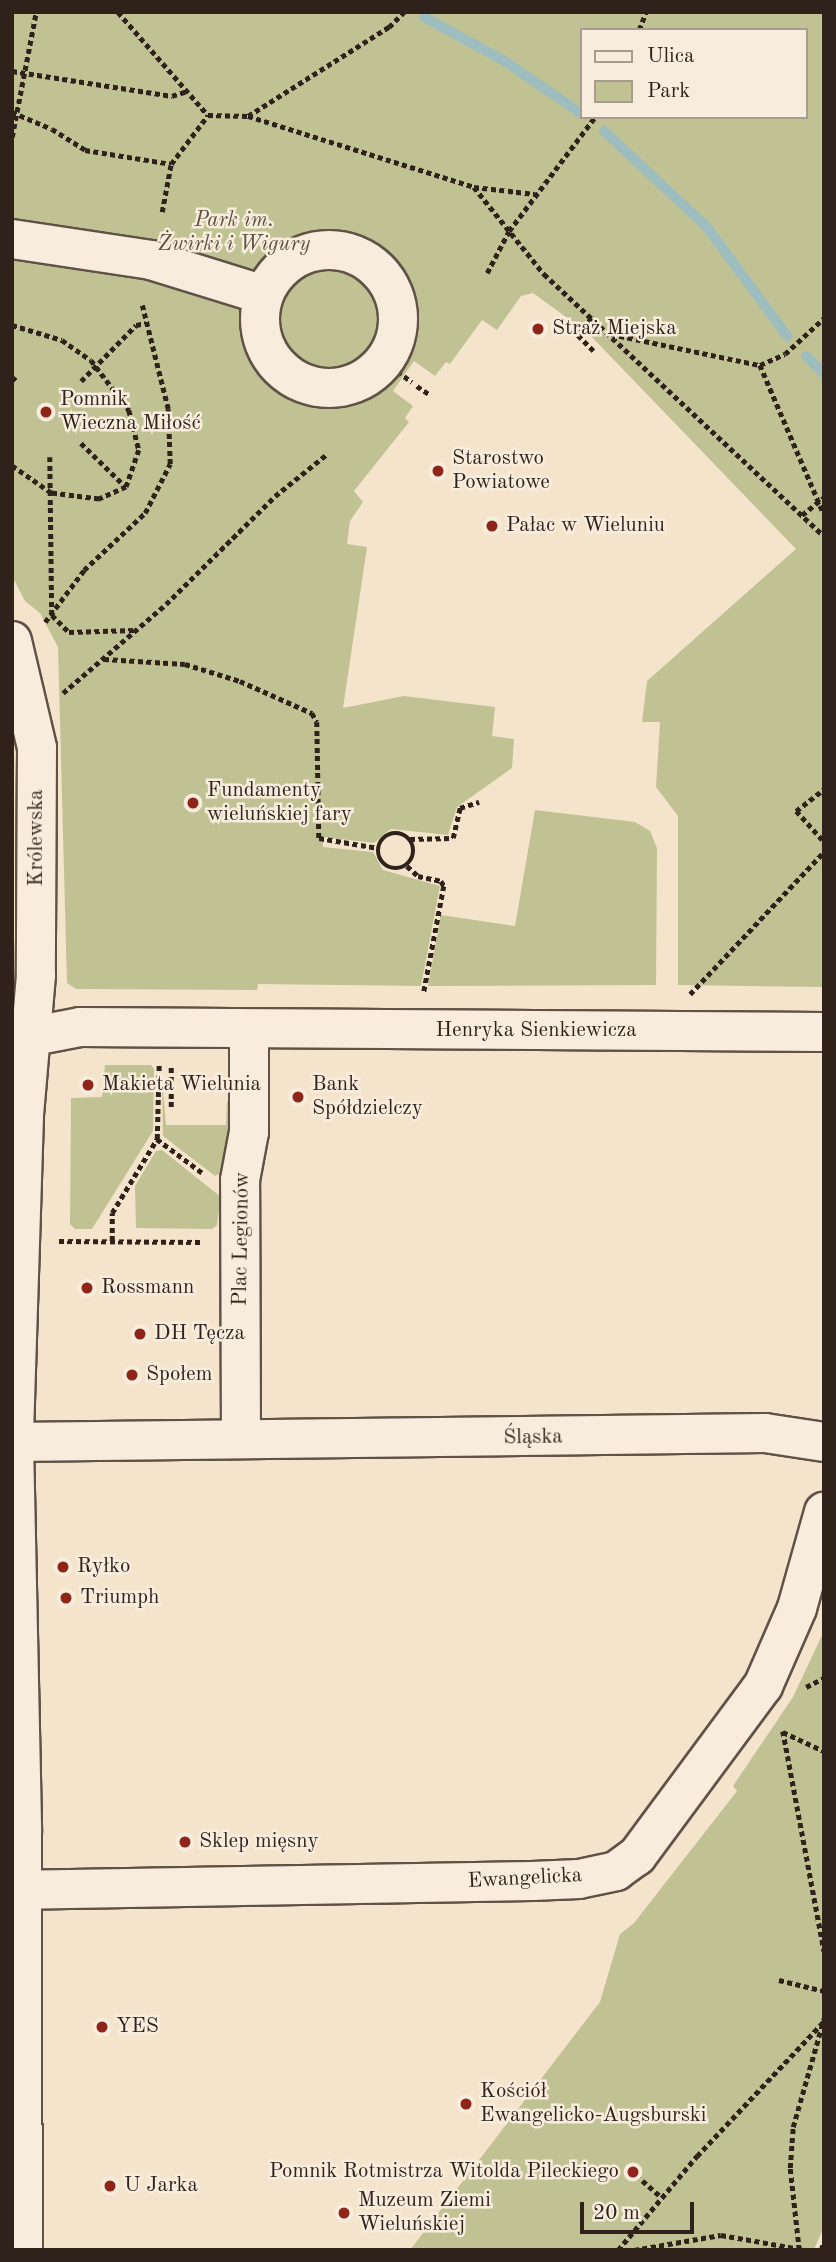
<!DOCTYPE html>
<html>
<head>
<meta charset="utf-8">
<style>
  body { margin:0 }
  #map { position:relative; width:836px; height:2262px; overflow:hidden; background:#f4e4cb; font-family:"Old Standard TT",serif }
  div>[style] { position:absolute }
  [style*='--x'] { left:calc(var(--x)*1px); top:calc(var(--y)*1px); width:calc(var(--w)*1px); rotate:calc(var(--a)*1deg) }
  .green>* { inset:0; background:#c1c293 }
  .stream>* { height:10px; margin:-5px; padding:0 5px; transform-origin:5px; border-radius:5px; background:#9ebdbe }
  .path>* { height:4.5px; margin-top:-2.25px; transform-origin:0; background:repeating-linear-gradient(90deg,#2f221b 0 5px,transparent 0 8.5px) }
  .path>.ring { margin:-2.25px; padding:0; box-sizing:content-box; background:none; border:4.5px solid #2f221b; border-radius:50% }
  .roads { filter:drop-shadow(2px 0 #605247) drop-shadow(-2px 0 #605247) drop-shadow(0 2px #605247) drop-shadow(0 -2px #605247) }
  .minor>* { height:38px; margin:-19px; padding:0 19px; transform-origin:19px; border-radius:19px; background:#f8eddd }
  .minor>.ring { margin:-19px; padding:0; box-sizing:content-box; background:none; border:38px solid #f8eddd; border-radius:50% }
  .dots>* { width:19px; height:19px; translate:-50% -50%; box-sizing:border-box; border:4px solid #f8eddd; border-radius:50% }
  span { translate:-50% -50%; white-space:nowrap; text-align:center; line-height:1.15; -webkit-text-stroke:5px #f8eddd; paint-order:stroke }
  .park-label { font-size:21px; color:#5b523f; font-style:italic }
  .poi-label { font-size:21px; color:#2f221b }
  .left { translate:0 -50%; text-align:left }
  .right { translate:-100% -50%; text-align:right }
  .street-label { font-size:21px; color:#2f221b }
  .frame { position:absolute; inset:0; border:14px solid #2f221b; pointer-events:none }
  .legend { position:absolute; left:580px; top:28px; width:228px; height:91px; box-sizing:border-box; background:#f8eddd; border:2px solid #a89c8f; margin:0; padding:9px 12px; list-style:none; font-size:21px; color:#2f221b }
  .legend li { display:flex; align-items:center; gap:14px; height:35px }
  .legend b { width:35px; border:2px solid #a89c8f }
  .scale { position:absolute; left:580px; top:2202px; width:114px; height:32px; box-sizing:border-box; border:4px solid #2f221b; border-top:0; padding-left:9px; font-size:21px; line-height:24px; white-space:nowrap; color:#2f221b; -webkit-text-stroke:5px #f8eddd; paint-order:stroke }
</style>
</head>
<body>
<div id="map">
  <div class="green">
    <i style="clip-path:polygon(evenodd,12px 12px,824px 12px,824px 987px,678px 985px,678px 816px,656px 787px,660px 722px,642px 722px,647px 681px,796px 549px,588px 333px,533px 293px,521px 296px,497px 330px,482px 320px,450px 364px,446px 362px,435px 376px,414px 361px,393px 391px,413px 406px,405px 418px,409px 422px,354px 491px,363px 502px,350px 521px,347px 544px,367px 547px,343px 708px,404px 696px,495px 707px,492px 736px,514px 739px,512px 768px,457px 807px,448px 835px,391px 829px,374px 843px,323px 837px,323px 847px,373px 852px,383px 870px,440px 886px,421px 986px,258px 984px,257px 990px,76px 989px,67px 983px,58px 647px,40px 613px,25px 601px,12px 576px,12px 12px,582px 30px,806px 30px,806px 117px,582px 117px,582px 30px)"></i>
    <i style="clip-path:polygon(535px 810px,635px 822px,650px 831px,657px 848px,656px 985px,428px 986px,441px 915px,515px 926px)"></i>
    <i style="clip-path:polygon(105px 1065px,151px 1065px,154px 1069px,153px 1131px,92px 1229px,75px 1229px,70px 1224px,71px 1098px,102px 1097px)"></i>
    <i style="clip-path:polygon(162px 1078px,166px 1125px,226px 1125px,227px 1101px,232px 1101px,224px 1171px,215px 1176px,163px 1136px)"></i>
    <i style="clip-path:polygon(162px 1150px,221px 1197px,217px 1225px,212px 1229px,136px 1228px,135px 1186px,156px 1151px)"></i>
    <i style="clip-path:polygon(824px 1631px,824px 2226px,814px 2250px,410px 2250px,600px 2002px,620px 1934px,634px 1923px,737px 1791px,733px 1786px,793px 1697px)"></i>
  </div>
  <div class="stream">
    <i style="--x:424;--y:17;--w:90;--a:28.6"></i>
    <i style="--x:503;--y:60;--w:96;--a:34.4"></i>
    <i style="--x:604;--y:131;--w:139;--a:43"></i>
    <i style="--x:706;--y:226;--w:137;--a:53.6"></i>
    <i style="--x:806;--y:356;--w:25;--a:45"></i>
  </div>
  <div class="path">
    <i style="--x:118;--y:12;--w:137;--a:48.9"></i>
    <i style="--x:208;--y:115;--w:40;--a:1.4"></i>
    <i style="--x:248;--y:116;--w:167;--a:-32.3"></i>
    <i style="--x:389;--y:27;--w:21;--a:-45"></i>
    <i style="--x:639;--y:30;--w:19;--a:-69"></i>
    <i style="--x:12;--y:71;--w:162;--a:8.9"></i>
    <i style="--x:172;--y:96;--w:16;--a:-18"></i>
    <i style="--x:12;--y:112;--w:43;--a:23"></i>
    <i style="--x:52;--y:129;--w:39;--a:32"></i>
    <i style="--x:85;--y:150;--w:87;--a:9.2"></i>
    <i style="--x:248;--y:116;--w:237;--a:17.4"></i>
    <i style="--x:474;--y:187;--w:112;--a:51.2"></i>
    <i style="--x:544;--y:274;--w:383;--a:43.1"></i>
    <i style="--x:12;--y:137;--w:127;--a:-79.1"></i>
    <i style="--x:474;--y:187;--w:61;--a:6.5"></i>
    <i style="--x:162;--y:212;--w:49;--a:-79.4"></i>
    <i style="--x:171;--y:164;--w:61;--a:-52.9"></i>
    <i style="--x:487;--y:273;--w:47;--a:-62.4"></i>
    <i style="--x:509;--y:231;--w:143;--a:-53"></i>
    <i style="--x:592;--y:318;--w:22;--a:129"></i>
    <i style="--x:578;--y:335;--w:23;--a:45"></i>
    <i style="--x:12;--y:325;--w:52;--a:16.7"></i>
    <i style="--x:62;--y:340;--w:35;--a:35"></i>
    <i style="--x:91;--y:360;--w:63;--a:52.8"></i>
    <i style="--x:129;--y:410;--w:41;--a:76"></i>
    <i style="--x:139;--y:450;--w:39;--a:109"></i>
    <i style="--x:126;--y:487;--w:30;--a:156"></i>
    <i style="--x:99;--y:499;--w:48;--a:-172.9"></i>
    <i style="--x:51;--y:493;--w:47;--a:-145.3"></i>
    <i style="--x:611;--y:334;--w:152;--a:11.8"></i>
    <i style="--x:760;--y:365;--w:27;--a:-24"></i>
    <i style="--x:785;--y:354;--w:53;--a:-42.7"></i>
    <i style="--x:384;--y:361;--w:35;--a:37"></i>
    <i style="--x:760;--y:365;--w:162;--a:66.8"></i>
    <i style="--x:12;--y:377;--w:6;--a:39"></i>
    <i style="--x:81;--y:381;--w:78;--a:-45.5"></i>
    <i style="--x:136;--y:325;--w:10;--a:-11"></i>
    <i style="--x:417;--y:386;--w:14;--a:34"></i>
    <i style="--x:81;--y:443;--w:63;--a:44.4"></i>
    <i style="--x:50;--y:457;--w:158;--a:89.3"></i>
    <i style="--x:52;--y:615;--w:24;--a:45"></i>
    <i style="--x:69;--y:632;--w:65;--a:-1.8"></i>
    <i style="--x:802;--y:515;--w:28;--a:-39"></i>
    <i style="--x:45;--y:622;--w:65;--a:-53.1"></i>
    <i style="--x:84;--y:570;--w:83;--a:-43.1"></i>
    <i style="--x:145;--y:513;--w:55;--a:-63"></i>
    <i style="--x:170;--y:464;--w:55;--a:-92.1"></i>
    <i style="--x:168;--y:409;--w:107;--a:-104"></i>
    <i style="--x:104;--y:659;--w:81;--a:3.5"></i>
    <i style="--x:185;--y:664;--w:58;--a:17.2"></i>
    <i style="--x:240;--y:681;--w:79;--a:24"></i>
    <i style="--x:312;--y:713;--w:10;--a:61"></i>
    <i style="--x:317;--y:722;--w:116;--a:89"></i>
    <i style="--x:319;--y:838;--w:60;--a:9.6"></i>
    <i style="--x:63;--y:693;--w:136;--a:-40.8"></i>
    <i style="--x:166;--y:604;--w:153;--a:-44.7"></i>
    <i style="--x:275;--y:496;--w:67;--a:-38.9"></i>
    <i class="ring" style="left:378px;top:833px;width:31.5px;height:31.5px"></i>
    <i style="--x:410;--y:839;--w:43;--a:-1.3"></i>
    <i style="--x:453;--y:838;--w:31;--a:-77"></i>
    <i style="--x:460;--y:808;--w:20;--a:-18"></i>
    <i style="--x:822;--y:840;--w:39;--a:-132"></i>
    <i style="--x:796;--y:811;--w:36;--a:-38"></i>
    <i style="--x:407;--y:866;--w:15;--a:42"></i>
    <i style="--x:418;--y:876;--w:24;--a:12"></i>
    <i style="--x:441;--y:881;--w:6;--a:59"></i>
    <i style="--x:444;--y:886;--w:108;--a:100.7"></i>
    <i style="--x:690;--y:994;--w:195;--a:-46.7"></i>
    <i style="--x:171;--y:1107;--w:41;--a:-90"></i>
    <i style="--x:157;--y:1139;--w:59;--a:36.7"></i>
    <i style="--x:59;--y:1241;--w:142;--a:0.4"></i>
    <i style="--x:112;--y:1241;--w:28;--a:-90"></i>
    <i style="--x:112;--y:1213;--w:87;--a:-58.7"></i>
    <i style="--x:157;--y:1139;--w:74;--a:-88.5"></i>
    <i style="--x:806;--y:1687;--w:20;--a:-27"></i>
    <i style="--x:783;--y:1731;--w:224;--a:79.4"></i>
    <i style="--x:783;--y:1732;--w:45;--a:24.9"></i>
    <i style="--x:779;--y:1980;--w:46;--a:13.7"></i>
    <i style="--x:636;--y:2175;--w:33;--a:41"></i>
    <i style="--x:618;--y:2250;--w:123;--a:-50"></i>
    <i style="--x:697;--y:2156;--w:185;--a:-46.7"></i>
    <i style="--x:634;--y:2250;--w:88;--a:-9.8"></i>
    <i style="--x:721;--y:2235;--w:86;--a:10"></i>
    <i style="--x:799;--y:2250;--w:82;--a:-96.3"></i>
    <i style="--x:790;--y:2168;--w:41;--a:-85.8"></i>
    <i style="--x:793;--y:2127;--w:113;--a:-74.1"></i>
    <i style="--x:821;--y:2250;--w:9;--a:-72"></i>
  </div>
  <div class="roads">
    <div class="minor">
      <i style="--x:12;--y:239;--w:141;--a:8.6"></i>
      <i style="--x:151;--y:260;--w:118;--a:17.2"></i>
      <i class="ring" style="left:260px;top:250px;width:100px;height:100px"></i>
      <i style="--x:12;--y:641;--w:110;--a:76.8"></i>
      <i style="--x:37;--y:748;--w:227;--a:90.3"></i>
      <i style="--x:36;--y:975;--w:142;--a:94.9"></i>
      <i style="--x:24;--y:1116;--w:326;--a:91.8"></i>
      <i style="--x:14;--y:1442;--w:390;--a:88.8"></i>
      <i style="--x:22;--y:1832;--w:418;--a:89.9"></i>
      <i style="--x:12;--y:1040;--w:69;--a:-10.8"></i>
      <i style="--x:80;--y:1027;--w:744;--a:0.39"></i>
      <i style="--x:241;--y:1439;--w:259;--a:-90.2"></i>
      <i style="--x:240;--y:1180;--w:49;--a:-79.4"></i>
      <i style="--x:249;--y:1132;--w:103;--a:-90"></i>
      <i style="--x:12;--y:1442;--w:753;--a:-0.68"></i>
      <i style="--x:765;--y:1433;--w:60;--a:8.7"></i>
      <i style="--x:12;--y:1890;--w:520;--a:-0.99"></i>
      <i style="--x:532;--y:1881;--w:47;--a:-2.4"></i>
      <i style="--x:579;--y:1879;--w:38;--a:-12"></i>
      <i style="--x:616;--y:1871;--w:26;--a:-36"></i>
      <i style="--x:637;--y:1856;--w:212;--a:-53.5"></i>
      <i style="--x:763;--y:1686;--w:85;--a:-66.4"></i>
      <i style="--x:797;--y:1608;--w:100;--a:-74.3"></i>
    </div>
  </div>
  <div class="dots">
    <i style="left:538px;top:329px;background:#8f2418"></i>
    <i style="left:46px;top:412px;background:#8f2418"></i>
    <i style="left:438px;top:471px;background:#8f2418"></i>
    <i style="left:492px;top:526px;background:#8f2418"></i>
    <i style="left:193px;top:803px;background:#8f2418"></i>
    <i style="left:88px;top:1085px;background:#8f2418"></i>
    <i style="left:298px;top:1097px;background:#8f2418"></i>
    <i style="left:87px;top:1288px;background:#8f2418"></i>
    <i style="left:140px;top:1334px;background:#8f2418"></i>
    <i style="left:132px;top:1375px;background:#8f2418"></i>
    <i style="left:63px;top:1567px;background:#8f2418"></i>
    <i style="left:66px;top:1598px;background:#8f2418"></i>
    <i style="left:185px;top:1842px;background:#8f2418"></i>
    <i style="left:102px;top:2027px;background:#8f2418"></i>
    <i style="left:466px;top:2104px;background:#8f2418"></i>
    <i style="left:633px;top:2172px;background:#8f2418"></i>
    <i style="left:110px;top:2186px;background:#8f2418"></i>
    <i style="left:344px;top:2213px;background:#8f2418"></i>
  </div>
  <div class="park-label">
    <span style="left:234px;top:233px">Park im.<br>Żwirki i Wigury</span>
  </div>
  <div class="poi-label">
    <span class="left" style="left:552px;top:329px">Straż Miejska</span>
    <span class="left" style="left:60px;top:412px">Pomnik<br>Wieczna Miłość</span>
    <span class="left" style="left:452px;top:471px">Starostwo<br>Powiatowe</span>
    <span class="left" style="left:506px;top:526px">Pałac w Wieluniu</span>
    <span class="left" style="left:207px;top:803px">Fundamenty<br>wieluńskiej fary</span>
    <span class="left" style="left:102px;top:1085px">Makieta Wielunia</span>
    <span class="left" style="left:312px;top:1097px">Bank<br>Spółdzielczy</span>
    <span class="left" style="left:101px;top:1288px">Rossmann</span>
    <span class="left" style="left:154px;top:1334px">DH Tęcza</span>
    <span class="left" style="left:146px;top:1375px">Społem</span>
    <span class="left" style="left:77px;top:1567px">Ryłko</span>
    <span class="left" style="left:80px;top:1598px">Triumph</span>
    <span class="left" style="left:199px;top:1842px">Sklep mięsny</span>
    <span class="left" style="left:116px;top:2027px">YES</span>
    <span class="left" style="left:480px;top:2104px">Kościół<br>Ewangelicko-Augsburski</span>
    <span class="right" style="left:619px;top:2172px">Pomnik Rotmistrza Witolda Pileckiego</span>
    <span class="left" style="left:124px;top:2186px">U Jarka</span>
    <span class="left" style="left:358px;top:2213px">Muzeum Ziemi<br>Wieluńskiej</span>
  </div>
  <div class="street-label">
    <span style="left:37px;top:838px;rotate:-90deg">Królewska</span>
    <span style="left:536px;top:1031px">Henryka Sienkiewicza</span>
    <span style="left:242px;top:1239px;rotate:-89deg">Plac Legionów</span>
    <span style="left:533px;top:1438px;rotate:-1deg">Śląska</span>
    <span style="left:525px;top:1879px;rotate:-3deg">Ewangelicka</span>
  </div>
  <div class="frame"></div>
  <ul class="legend">
  <li><b style="height:9px;background:#f8eddd"></b>Ulica</li>
  <li><b style="height:19px;background:#c1c293"></b>Park</li>
  </ul>
  <div class="scale">20 m</div>
</div>
</body>
</html>
